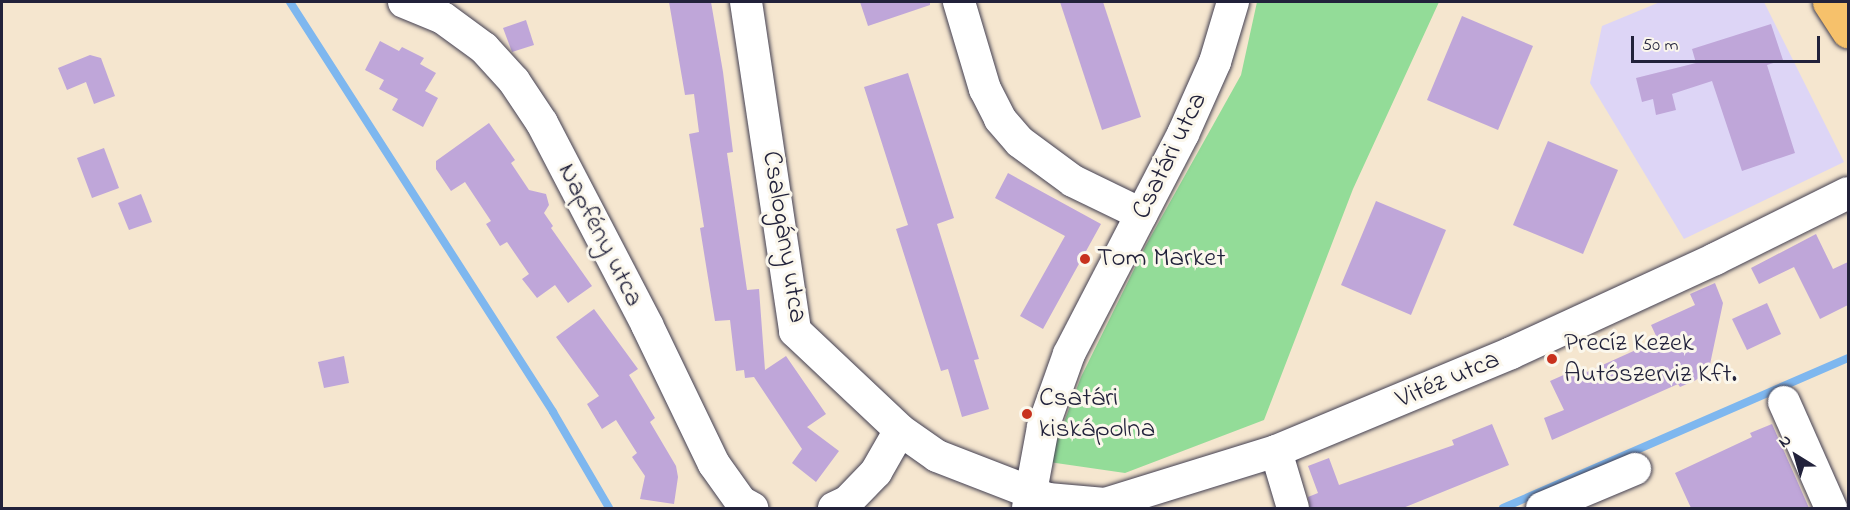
<!DOCTYPE html>
<html>
<head>
<meta charset="utf-8">
<style>
	body { margin:0 }
	#map { position:relative; width:1850px; height:510px; overflow:hidden; background:#f5e6cf; font-family:"Indie Flower",sans-serif }
	div>[style] { position:absolute }
	[style*='--x'] { left:calc(var(--x)*1px); top:calc(var(--y)*1px); width:calc(var(--w)*1px); rotate:calc(var(--a)*1deg) }
	.built>* { inset:0; background:#ddd5f6 }
	.green>* { inset:0; background:#93dc98 }
	.stream>* { height:8px; margin:-4px; padding:0 4px; transform-origin:4px; border-radius:4px; background:#7eb7ef }
	.building>* { inset:0; background:#bfa6d9 }
	.roads { filter:drop-shadow(0 0 2px #423f51) drop-shadow(0 0 2px #423f51) }
	.minor>* { height:32px; margin:-16px; padding:0 16px; transform-origin:16px; border-radius:16px; background:#fff }
	.major>* { height:33px; margin:-16.5px; padding:0 16.5px; transform-origin:16.5px; border-radius:16.5px; background:#f6c16b }
	.dots>* { width:16px; height:16px; translate:-50% -50%; box-sizing:border-box; border:3px solid #fbf7ec; border-radius:50% }
	span { translate:-50% -50%; white-space:nowrap; text-align:center; line-height:1.15; -webkit-text-stroke:6px #fbf7ec; paint-order:stroke }
	.street-label { font-size:27px; color:#22223b }
	.poi-label { font-size:27px; color:#22223b }
	.left { translate:0 -50%; text-align:left }
	.frame { position:absolute; inset:0; border:3px solid #22223b; pointer-events:none }
	.north { position:absolute; left:1766px; top:426px; width:60px; height:60px; -webkit-text-stroke:4px #fbf7ec; paint-order:stroke; rotate:323deg; font-size:16px; font-weight:700; line-height:24px; text-align:center; color:#22223b }
	.north::after { content:''; display:block; margin:auto; width:21px; height:27px; background:#22223b; clip-path:polygon(50% 0,100% 100%,50% 72%,0 100%) }
	.scale { position:absolute; left:1631px; top:36px; width:189px; height:27px; box-sizing:border-box; border:3px solid #22223b; border-top:0; padding-left:8px; font-size:18px; line-height:21px; white-space:nowrap; color:#22223b; -webkit-text-stroke:4px #fbf7ec; paint-order:stroke }
</style>
</head>
<body>
<div id="map">
	<div class="built">
		<div style="clip-path:polygon(1660px 2px,1764px 2px,1844px 162px,1684px 239px,1590px 83px,1602px 26px)"></div>
	</div>
	<div class="green">
		<div style="clip-path:polygon(1257px 2px,1439px 2px,1353px 189px,1264px 420px,1125px 473px,1049px 462px,1081px 377px,1146px 245px,1241px 75px)"></div>
	</div>
	<div class="stream">
		<div style="--x:290;--y:2;--w:487;--a:57.3"></div>
		<div style="--x:553;--y:412;--w:111;--a:59.7"></div>
		<div style="--x:1503;--y:508;--w:376;--a:-23.5"></div>
	</div>
	<div class="building">
		<div style="clip-path:polygon(669px 2px,711px 2px,723px 72px,733px 152px,727px 153px,747px 290px,759px 289px,765px 370px,786px 356px,826px 414px,807px 427px,839px 451px,816px 482px,792px 463px,802px 449px,754px 377px,745px 378px,744px 370px,736px 371px,730px 320px,715px 321px,700px 228px,704px 227px,689px 134px,699px 132px,694px 94px,685px 95px)"></div>
		<div style="clip-path:polygon(860px 2px,930px 2px,930px 5px,868px 26px)"></div>
		<div style="clip-path:polygon(1060px 2px,1103px 2px,1141px 117px,1102px 130px)"></div>
		<div style="clip-path:polygon(1462px 16px,1533px 46px,1498px 130px,1427px 100px)"></div>
		<div style="clip-path:polygon(526px 20px,534px 45px,512px 52px,503px 28px)"></div>
		<div style="clip-path:polygon(1771px 24px,1783px 60px,1767px 65px,1795px 153px,1742px 171px,1712px 81px,1672px 94px,1676px 110px,1656px 115px,1653px 99px,1642px 102px,1636px 78px,1696px 63px,1692px 49px)"></div>
		<div style="clip-path:polygon(380px 41px,399px 51px,402px 47px,424px 58px,420px 64px,436px 73px,425px 91px,438px 98px,423px 127px,392px 110px,398px 99px,379px 89px,384px 80px,365px 70px)"></div>
		<div style="clip-path:polygon(90px 55px,101px 58px,115px 96px,94px 104px,86px 82px,67px 90px,58px 68px)"></div>
		<div style="clip-path:polygon(908px 73px,954px 218px,937px 224px,979px 359px,974px 360px,989px 409px,962px 417px,948px 369px,941px 371px,896px 229px,908px 225px,864px 87px)"></div>
		<div style="clip-path:polygon(489px 123px,515px 160px,511px 163px,529px 190px,546px 194px,549px 205px,544px 213px,553px 226px,551px 228px,592px 286px,568px 303px,555px 285px,537px 298px,522px 279px,529px 274px,507px 242px,500px 246px,486px 224px,491px 221px,465px 182px,451px 191px,436px 169px,436px 161px)"></div>
		<div style="clip-path:polygon(1548px 141px,1618px 170px,1583px 254px,1513px 225px)"></div>
		<div style="clip-path:polygon(104px 148px,119px 188px,92px 198px,77px 158px)"></div>
		<div style="clip-path:polygon(1008px 173px,1101px 224px,1043px 329px,1020px 316px,1065px 236px,995px 198px)"></div>
		<div style="clip-path:polygon(141px 194px,152px 222px,129px 230px,118px 203px)"></div>
		<div style="clip-path:polygon(1376px 201px,1446px 230px,1411px 315px,1341px 285px)"></div>
		<div style="clip-path:polygon(1816px 234px,1833px 269px,1848px 262px,1848px 305px,1820px 319px,1794px 267px,1759px 284px,1751px 268px)"></div>
		<div style="clip-path:polygon(1715px 283px,1723px 303px,1709px 369px,1696px 380px,1680px 387px,1678px 384px,1552px 440px,1544px 418px,1564px 410px,1550px 381px,1584px 366px,1587px 372px,1658px 340px,1651px 325px,1695px 305px,1690px 294px)"></div>
		<div style="clip-path:polygon(1767px 303px,1781px 334px,1747px 350px,1732px 319px)"></div>
		<div style="clip-path:polygon(594px 309px,638px 369px,629px 375px,655px 418px,650px 422px,676px 466px,678px 477px,674px 504px,640px 499px,645px 476px,632px 457px,637px 453px,616px 420px,602px 429px,587px 404px,599px 396px,556px 337px)"></div>
		<div style="clip-path:polygon(344px 356px,349px 383px,324px 388px,318px 362px)"></div>
		<div style="clip-path:polygon(1492px 424px,1509px 465px,1403px 508px,1310px 508px,1308px 497px,1318px 493px,1308px 466px,1329px 458px,1339px 485px,1454px 445px,1452px 440px)"></div>
		<div style="clip-path:polygon(1772px 424px,1809px 508px,1691px 508px,1675px 473px,1752px 437px,1750px 433px)"></div>
	</div>
	<div class="roads">
		<div class="minor">
			<div style="--x:404;--y:2;--w:42;--a:22.3"></div>
			<div style="--x:443;--y:18;--w:51;--a:36.2"></div>
			<div style="--x:484;--y:48;--w:45;--a:47.7"></div>
			<div style="--x:514;--y:81;--w:50;--a:56.3"></div>
			<div style="--x:542;--y:123;--w:228;--a:62.5"></div>
			<div style="--x:647;--y:325;--w:154;--a:64.3"></div>
			<div style="--x:714;--y:464;--w:47;--a:54.6"></div>
			<div style="--x:741;--y:502;--w:13;--a:29"></div>
			<div style="--x:746;--y:2;--w:333;--a:81.5"></div>
			<div style="--x:795;--y:331;--w:144;--a:43.3"></div>
			<div style="--x:900;--y:430;--w:45;--a:35.1"></div>
			<div style="--x:937;--y:456;--w:119;--a:21.2"></div>
			<div style="--x:1048;--y:499;--w:57;--a:5"></div>
			<div style="--x:1105;--y:504;--w:179;--a:-17.2"></div>
			<div style="--x:1276;--y:451;--w:255;--a:-22.6"></div>
			<div style="--x:1511;--y:353;--w:225;--a:-24.7"></div>
			<div style="--x:1715;--y:259;--w:148;--a:-26.4"></div>
			<div style="--x:959;--y:2;--w:91;--a:73.4"></div>
			<div style="--x:985;--y:89;--w:34;--a:63"></div>
			<div style="--x:1000;--y:119;--w:30;--a:49"></div>
			<div style="--x:1020;--y:142;--w:66;--a:36.3"></div>
			<div style="--x:1073;--y:181;--w:76;--a:25.9"></div>
			<div style="--x:1784;--y:402;--w:116;--a:66.1"></div>
			<div style="--x:1276;--y:451;--w:59;--a:73.4"></div>
			<div style="--x:834;--y:508;--w:14;--a:-25"></div>
			<div style="--x:847;--y:502;--w:42;--a:-46"></div>
			<div style="--x:876;--y:472;--w:48;--a:-60.3"></div>
			<div style="--x:1028;--y:508;--w:82;--a:-79.5"></div>
			<div style="--x:1043;--y:427;--w:77;--a:-70.4"></div>
			<div style="--x:1069;--y:354;--w:248;--a:-62.6"></div>
			<div style="--x:1183;--y:134;--w:79;--a:-66"></div>
			<div style="--x:1215;--y:62;--w:63;--a:-73.3"></div>
			<div style="--x:1542;--y:508;--w:101;--a:-22.8"></div>
		</div>
		<div class="major">
			<div style="--x:1829;--y:2;--w:35;--a:57"></div>
		</div>
	</div>
	<div class="dots">
		<div style="left:1085px;top:259px;background:#c8321e"></div>
		<div style="left:1552px;top:359px;background:#c8321e"></div>
		<div style="left:1027px;top:414px;background:#c8321e"></div>
	</div>
	<div class="street-label">
		<span style="left:1170px;top:156px;rotate:-64deg">Csatári utca</span>
		<span style="left:600px;top:235px;rotate:63deg">Napfény utca</span>
		<span style="left:784px;top:237px;rotate:81deg">Csalogány utca</span>
		<span style="left:1448px;top:380px;rotate:-23deg">Vitéz utca</span>
	</div>
	<div class="poi-label">
		<span class="left" style="left:1097px;top:259px">Tom Market</span>
		<span class="left" style="left:1564px;top:359px">Precíz Kezek<br>Autószerviz Kft.</span>
		<span class="left" style="left:1039px;top:414px">Csatári<br>kiskápolna</span>
	</div>
	<div class="frame"></div>
	<div class="north">N</div>
	<div class="scale">50 m</div>
</div>
</body>
</html>
